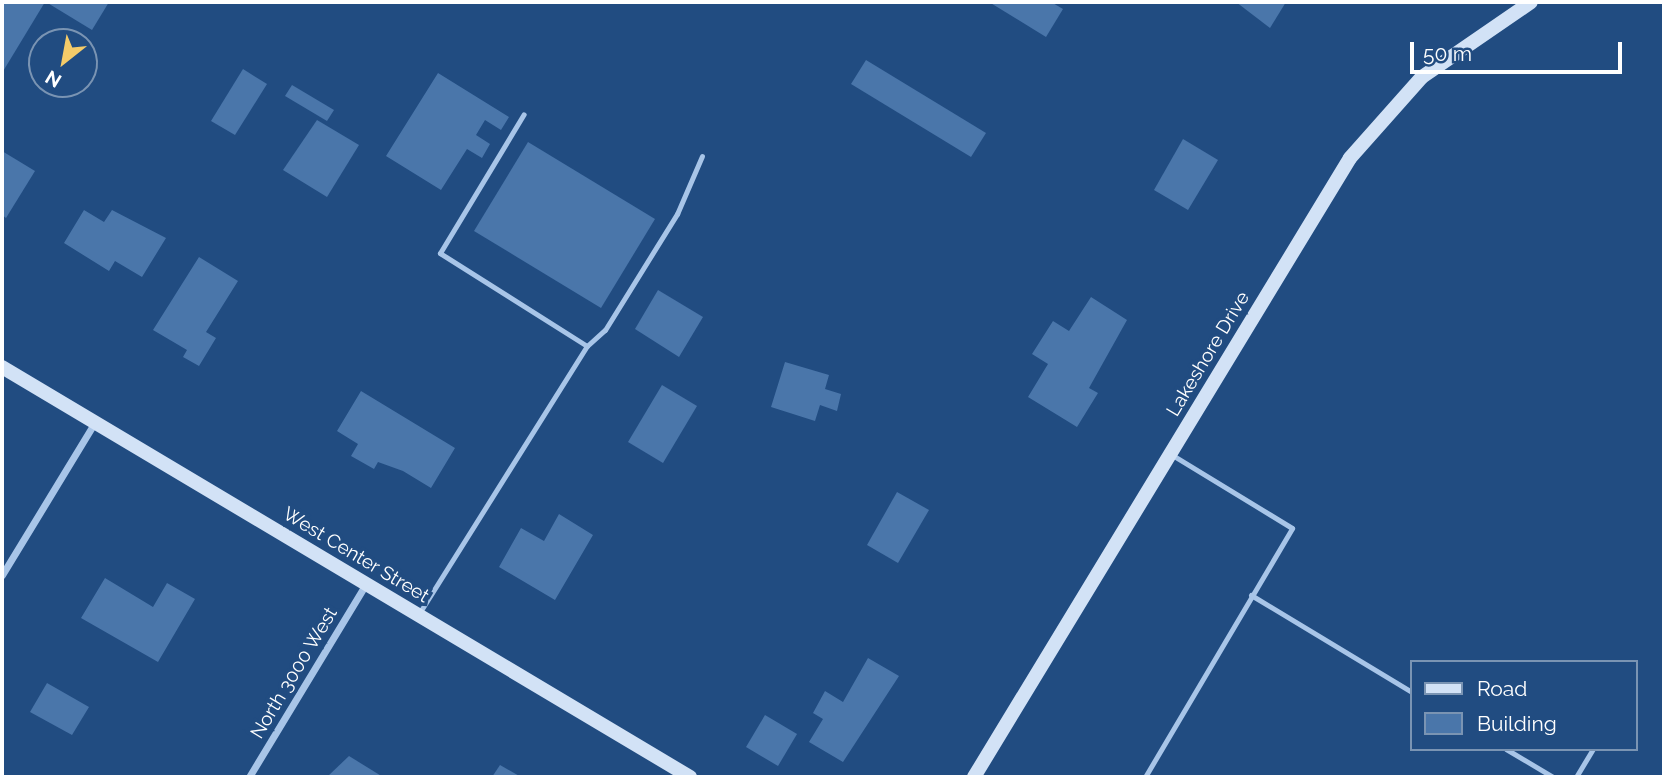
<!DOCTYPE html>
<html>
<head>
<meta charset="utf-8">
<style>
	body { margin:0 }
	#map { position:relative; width:1666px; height:779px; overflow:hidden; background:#214c81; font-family:Raleway,sans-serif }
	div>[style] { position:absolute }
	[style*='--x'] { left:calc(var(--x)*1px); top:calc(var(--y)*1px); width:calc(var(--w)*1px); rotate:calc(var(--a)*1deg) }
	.building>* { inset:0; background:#4a76aa }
	.lane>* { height:5px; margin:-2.5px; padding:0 2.5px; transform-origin:2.5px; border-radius:2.5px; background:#a8c5e8 }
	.street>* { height:7px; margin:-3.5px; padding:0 3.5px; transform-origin:3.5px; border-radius:3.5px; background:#a8c5e8 }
	.secondary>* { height:14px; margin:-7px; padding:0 7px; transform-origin:7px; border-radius:7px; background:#d2e2f6 }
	span { translate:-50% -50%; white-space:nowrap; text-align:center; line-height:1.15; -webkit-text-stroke:7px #214c81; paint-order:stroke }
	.street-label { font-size:19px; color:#fff }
	.frame { position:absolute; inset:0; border:4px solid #fff; pointer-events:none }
	.legend { position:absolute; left:1410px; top:660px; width:228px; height:91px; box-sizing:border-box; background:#214c81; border:2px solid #7a94b3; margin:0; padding:9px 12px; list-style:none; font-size:21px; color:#fff }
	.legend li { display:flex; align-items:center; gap:14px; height:35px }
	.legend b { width:35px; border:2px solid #7a94b3 }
	.north { position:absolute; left:28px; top:28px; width:70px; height:70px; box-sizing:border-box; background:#214c81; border:2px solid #7a94b3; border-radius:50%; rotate:211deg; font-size:19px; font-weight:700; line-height:28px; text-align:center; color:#fff }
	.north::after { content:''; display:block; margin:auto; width:24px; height:32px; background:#f4cb69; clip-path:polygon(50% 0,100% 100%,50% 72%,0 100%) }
	.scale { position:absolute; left:1410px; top:42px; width:212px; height:32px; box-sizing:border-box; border:4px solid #fff; border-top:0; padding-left:9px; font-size:21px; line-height:24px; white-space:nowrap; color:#fff; -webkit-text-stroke:5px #214c81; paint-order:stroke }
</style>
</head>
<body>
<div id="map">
	<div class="building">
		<div style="clip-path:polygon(2px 2px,45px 2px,2px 73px)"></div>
		<div style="clip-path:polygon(46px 2px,109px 2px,92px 30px)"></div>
		<div style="clip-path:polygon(989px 2px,1051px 2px,1063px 9px,1046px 37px)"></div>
		<div style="clip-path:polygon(1236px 2px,1286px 2px,1270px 28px)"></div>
		<div style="clip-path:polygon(866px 60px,986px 133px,971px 157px,851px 84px)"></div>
		<div style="clip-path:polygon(243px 69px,267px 84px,235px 135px,211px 121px)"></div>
		<div style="clip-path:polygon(438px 73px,509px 117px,501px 130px,485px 120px,476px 135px,490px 144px,482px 158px,467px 149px,441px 190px,386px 156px)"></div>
		<div style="clip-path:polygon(292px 85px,334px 110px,327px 121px,285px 96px)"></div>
		<div style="clip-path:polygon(317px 120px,359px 145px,327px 197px,283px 170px)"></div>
		<div style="clip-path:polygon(1183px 139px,1218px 160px,1188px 210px,1154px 190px)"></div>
		<div style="clip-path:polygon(528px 142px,655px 219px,601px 308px,474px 231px)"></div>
		<div style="clip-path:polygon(2px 151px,35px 171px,6px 218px,2px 215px)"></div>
		<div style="clip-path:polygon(84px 210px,104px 222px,112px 210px,166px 238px,142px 277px,115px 261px,109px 271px,64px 243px)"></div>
		<div style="clip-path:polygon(199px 257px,238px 281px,206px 332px,216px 338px,199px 366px,183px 357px,187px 350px,153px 330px)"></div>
		<div style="clip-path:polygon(658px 290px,703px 317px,679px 357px,635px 329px)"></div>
		<div style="clip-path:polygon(1091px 297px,1127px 320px,1089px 388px,1098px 393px,1077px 427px,1028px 397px,1048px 364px,1032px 354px,1053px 321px,1069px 331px)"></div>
		<div style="clip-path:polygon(785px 362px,829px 375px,825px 389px,841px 394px,837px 411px,820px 405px,815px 421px,771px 407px)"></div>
		<div style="clip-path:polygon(662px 385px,697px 406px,663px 463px,628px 442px)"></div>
		<div style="clip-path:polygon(361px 391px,455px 448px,431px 488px,403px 471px,378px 462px,374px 469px,351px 456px,358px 444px,337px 431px)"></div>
		<div style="clip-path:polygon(897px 492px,929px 510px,898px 563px,867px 545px)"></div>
		<div style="clip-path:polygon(559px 514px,593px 535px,555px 600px,499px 567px,521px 528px,544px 541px)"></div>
		<div style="clip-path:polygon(105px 578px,153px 607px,167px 583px,195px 599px,158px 662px,81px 618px)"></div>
		<div style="clip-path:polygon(868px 658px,899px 676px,843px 762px,809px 742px,823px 719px,813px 713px,825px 691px,843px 702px)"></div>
		<div style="clip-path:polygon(47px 683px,89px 707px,72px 735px,30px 712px)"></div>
		<div style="clip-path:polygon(765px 715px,797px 734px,778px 766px,746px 747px)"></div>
		<div style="clip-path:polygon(349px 756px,383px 777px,327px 777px)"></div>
		<div style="clip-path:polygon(500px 765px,521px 777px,492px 777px)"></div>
	</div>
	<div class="lane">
		<div style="--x:587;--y:346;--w:24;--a:-42"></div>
		<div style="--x:605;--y:330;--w:137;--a:-58.2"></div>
		<div style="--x:677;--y:214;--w:63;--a:-66.7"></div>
		<div style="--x:1251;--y:595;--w:188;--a:31.1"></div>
		<div style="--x:420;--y:612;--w:314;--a:-57.9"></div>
		<div style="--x:587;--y:346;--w:174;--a:-147.7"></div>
		<div style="--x:440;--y:253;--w:162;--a:-58.9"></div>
		<div style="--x:1506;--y:749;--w:55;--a:30.8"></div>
		<div style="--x:1145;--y:777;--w:289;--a:-59.4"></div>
		<div style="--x:1292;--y:528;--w:142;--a:-148.6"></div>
		<div style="--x:1576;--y:777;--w:33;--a:-59"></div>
	</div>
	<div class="street">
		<div style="--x:2;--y:575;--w:179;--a:-58.7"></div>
		<div style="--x:249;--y:777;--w:226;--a:-58.8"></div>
	</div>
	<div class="secondary">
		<div style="--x:2;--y:367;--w:801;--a:30.79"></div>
		<div style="--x:974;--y:777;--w:724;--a:-58.72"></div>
		<div style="--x:1350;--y:158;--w:108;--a:-48.4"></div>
		<div style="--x:1422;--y:77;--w:132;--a:-34.5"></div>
	</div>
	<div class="street-label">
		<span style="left:1208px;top:354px;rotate:-59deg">Lakeshore Drive</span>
		<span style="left:356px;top:555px;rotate:31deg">West Center Street</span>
		<span style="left:294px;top:673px;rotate:-59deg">North 3000 West</span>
	</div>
	<div class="frame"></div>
	<ul class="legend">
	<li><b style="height:9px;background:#d2e2f6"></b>Road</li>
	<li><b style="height:19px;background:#4a76aa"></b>Building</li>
	</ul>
	<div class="north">N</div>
	<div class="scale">50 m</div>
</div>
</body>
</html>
